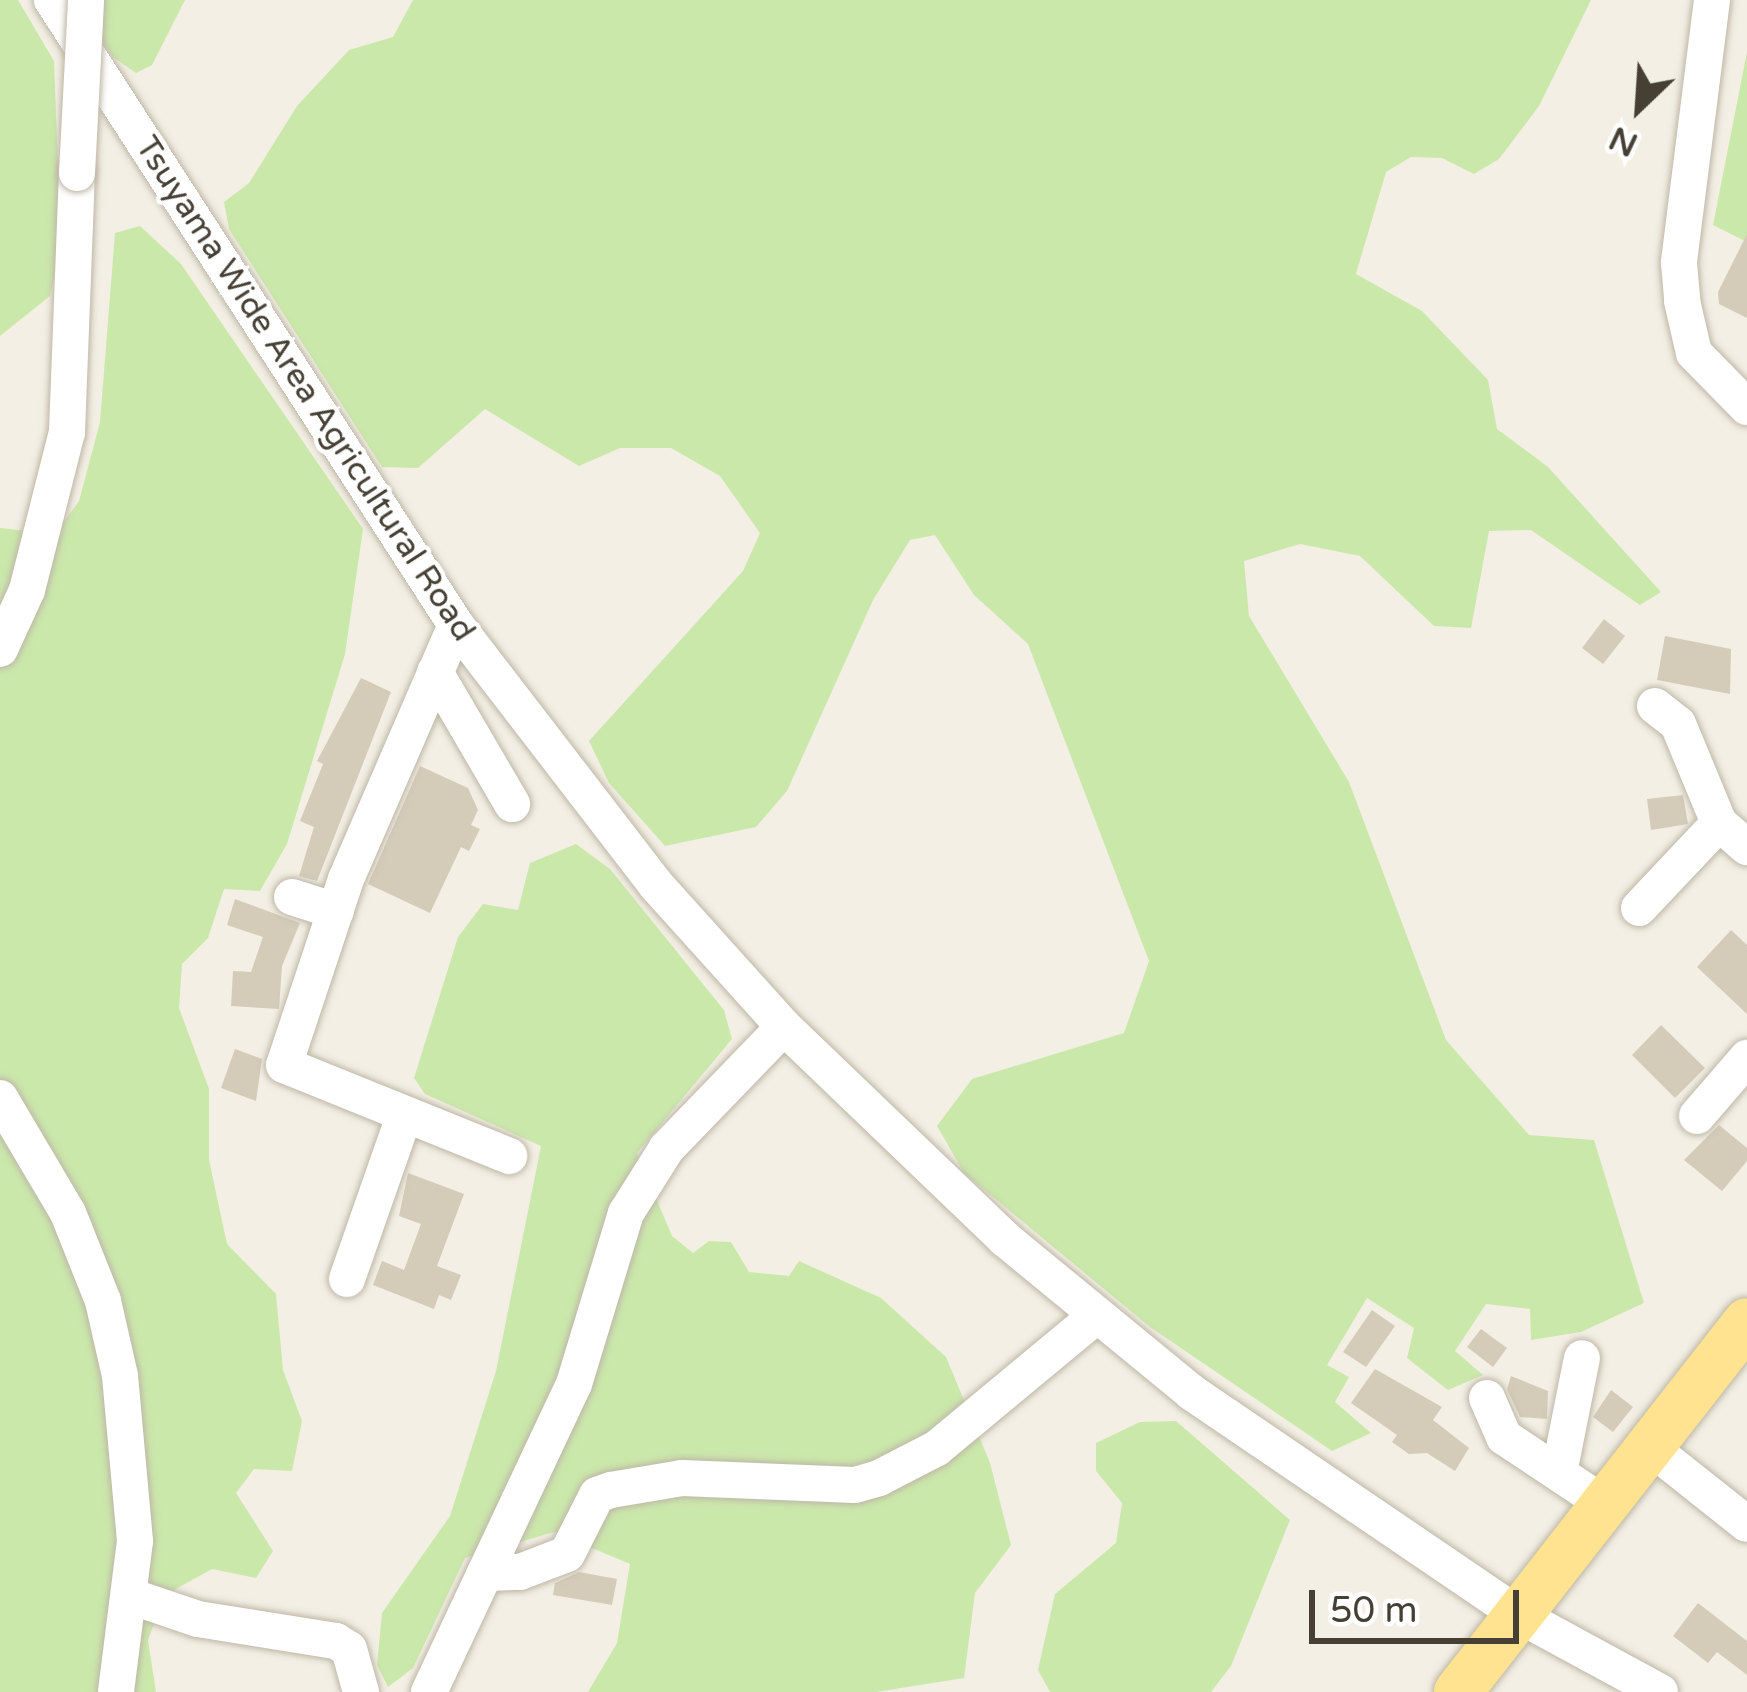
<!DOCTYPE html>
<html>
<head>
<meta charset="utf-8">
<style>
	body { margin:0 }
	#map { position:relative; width:1747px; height:1692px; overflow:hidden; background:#f3efe4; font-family:"Varela Round",sans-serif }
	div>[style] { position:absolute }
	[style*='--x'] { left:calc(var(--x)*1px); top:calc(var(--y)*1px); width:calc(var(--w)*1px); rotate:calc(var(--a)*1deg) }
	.green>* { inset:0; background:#cbe8ab }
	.building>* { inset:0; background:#d4cbb9 }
	.roads { filter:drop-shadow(0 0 3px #beb7a7) drop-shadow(0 0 3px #beb7a7) }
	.minor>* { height:36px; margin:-18px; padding:0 18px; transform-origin:18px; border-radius:18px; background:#fff }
	.major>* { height:48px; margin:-24px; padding:0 24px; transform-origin:24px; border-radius:24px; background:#ffe391 }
	.bridges { filter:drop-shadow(0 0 3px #beb7a7) drop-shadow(0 0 3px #beb7a7) }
	.minor-bridge>* { height:36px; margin:-18px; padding:0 18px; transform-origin:18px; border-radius:18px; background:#fff }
	span { translate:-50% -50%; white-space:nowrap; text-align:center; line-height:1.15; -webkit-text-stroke:9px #fff; paint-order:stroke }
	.street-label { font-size:33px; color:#453f34 }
	.north { position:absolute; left:1579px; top:48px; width:120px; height:120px; -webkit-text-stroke:9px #fff; paint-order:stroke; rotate:205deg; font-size:33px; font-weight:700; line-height:48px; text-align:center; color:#453f34 }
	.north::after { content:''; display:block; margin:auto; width:42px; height:54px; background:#453f34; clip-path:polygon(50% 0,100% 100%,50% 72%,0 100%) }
	.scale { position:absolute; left:1309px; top:1590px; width:210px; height:54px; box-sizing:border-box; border:6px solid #453f34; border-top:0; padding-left:15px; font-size:36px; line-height:42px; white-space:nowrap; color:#453f34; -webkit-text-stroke:9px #fff; paint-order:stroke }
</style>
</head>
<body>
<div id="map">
	<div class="green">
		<div style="clip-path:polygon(0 0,18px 0,54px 61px,61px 247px,50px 296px,0 336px)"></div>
		<div style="clip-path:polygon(76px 0,185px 0,152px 65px,136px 73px,113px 57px)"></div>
		<div style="clip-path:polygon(413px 0,1591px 0,1539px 106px,1499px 159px,1474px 174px,1442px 158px,1411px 157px,1386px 172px,1356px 274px,1422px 311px,1488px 380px,1497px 429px,1548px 467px,1661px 592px,1640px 605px,1531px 530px,1489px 531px,1471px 628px,1434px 626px,1360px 556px,1300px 544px,1244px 561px,1249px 616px,1349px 782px,1446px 1040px,1529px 1135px,1594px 1140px,1644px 1303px,1581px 1332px,1531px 1340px,1530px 1309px,1486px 1304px,1455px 1351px,1483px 1375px,1448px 1390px,1407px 1358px,1414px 1328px,1367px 1298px,1327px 1365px,1349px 1377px,1335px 1402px,1371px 1433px,1332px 1451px,1150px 1327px,964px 1173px,937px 1126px,972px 1079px,1124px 1033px,1149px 961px,1028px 644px,974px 595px,935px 535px,910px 540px,873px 600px,787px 791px,756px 827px,665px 846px,609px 783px,589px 741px,743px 571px,760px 533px,720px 476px,671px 448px,620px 448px,579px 466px,485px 409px,418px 468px,382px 467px,229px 229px,224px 202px,249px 183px,297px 106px,349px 50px,393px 37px)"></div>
		<div style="clip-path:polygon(1747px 52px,1747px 242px,1713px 225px)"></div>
		<div style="clip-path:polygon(140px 226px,181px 264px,363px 529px,345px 654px,287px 844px,260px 891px,224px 889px,208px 938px,182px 964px,179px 1008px,209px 1089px,209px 1160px,227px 1244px,276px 1294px,283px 1370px,302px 1421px,292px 1471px,254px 1469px,236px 1493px,273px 1551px,256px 1578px,212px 1569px,165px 1595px,148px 1640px,156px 1692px,0 1692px,0 528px,55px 534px,79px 501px,100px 422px,115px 233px)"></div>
		<div style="clip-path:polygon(576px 844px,610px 869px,724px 1010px,732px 1039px,637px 1153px,672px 1236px,693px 1253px,709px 1241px,731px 1242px,749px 1272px,789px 1276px,799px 1261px,881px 1298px,946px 1357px,990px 1463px,1011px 1545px,975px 1593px,964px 1678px,876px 1692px,588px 1692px,617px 1643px,630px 1564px,554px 1532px,465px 1558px,413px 1668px,388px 1687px,377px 1665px,382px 1613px,450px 1516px,496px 1371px,541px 1146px,425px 1094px,414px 1078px,458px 937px,483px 904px,518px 910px,530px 863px)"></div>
		<div style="clip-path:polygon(1176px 1421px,1290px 1520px,1231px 1666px,1211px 1692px,1050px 1692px,1038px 1670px,1055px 1594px,1116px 1543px,1122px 1503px,1096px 1471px,1096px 1443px,1140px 1422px)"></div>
	</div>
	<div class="building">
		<div style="clip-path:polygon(1747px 234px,1747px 318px,1719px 304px,1718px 292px)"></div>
		<div style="clip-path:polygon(1604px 619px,1625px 636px,1603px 664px,1582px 648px)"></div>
		<div style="clip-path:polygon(1665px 636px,1731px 649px,1730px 694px,1657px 680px)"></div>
		<div style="clip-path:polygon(361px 678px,391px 692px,317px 881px,299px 876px,314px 827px,300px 821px,323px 764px,317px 761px)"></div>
		<div style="clip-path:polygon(420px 766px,468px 788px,478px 810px,471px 825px,480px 829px,469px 851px,461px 847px,430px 913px,368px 884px)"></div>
		<div style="clip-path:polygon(1683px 795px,1688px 824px,1651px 830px,1647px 799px)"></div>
		<div style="clip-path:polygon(235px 899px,300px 923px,282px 966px,279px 1009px,231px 1006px,233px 971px,251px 972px,263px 937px,227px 925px)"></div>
		<div style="clip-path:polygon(1731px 930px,1747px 945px,1747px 1014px,1697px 967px)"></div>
		<div style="clip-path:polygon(1661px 1025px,1705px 1068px,1675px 1098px,1632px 1055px)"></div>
		<div style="clip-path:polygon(235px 1049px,262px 1059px,256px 1101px,221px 1088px)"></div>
		<div style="clip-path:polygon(1719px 1125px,1747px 1148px,1747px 1161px,1722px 1191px,1684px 1160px)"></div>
		<div style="clip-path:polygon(408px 1173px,464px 1194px,437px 1266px,461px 1275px,451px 1300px,439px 1295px,434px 1309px,373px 1285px,382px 1261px,404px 1270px,421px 1224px,399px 1216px)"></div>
		<div style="clip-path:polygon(1372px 1310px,1395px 1326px,1366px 1367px,1343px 1352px)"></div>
		<div style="clip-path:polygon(1481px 1329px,1507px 1348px,1493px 1367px,1467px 1347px)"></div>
		<div style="clip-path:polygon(1375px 1369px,1442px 1407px,1433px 1420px,1469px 1448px,1455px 1471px,1427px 1453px,1409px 1454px,1392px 1442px,1397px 1435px,1351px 1403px)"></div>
		<div style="clip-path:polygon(1511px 1376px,1548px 1391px,1547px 1419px,1520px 1417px,1507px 1389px)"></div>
		<div style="clip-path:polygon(1611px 1390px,1633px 1407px,1613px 1432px,1593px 1417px)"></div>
		<div style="clip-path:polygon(579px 1572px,617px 1579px,612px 1605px,553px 1595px,555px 1583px)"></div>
		<div style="clip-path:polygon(1698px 1603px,1747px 1641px,1747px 1675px,1717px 1652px,1708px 1663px,1673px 1636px)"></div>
	</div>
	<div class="roads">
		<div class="minor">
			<div style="--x:52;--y:0;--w:744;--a:57.12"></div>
			<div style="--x:456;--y:625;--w:329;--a:52.4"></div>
			<div style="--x:657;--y:886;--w:190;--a:48"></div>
			<div style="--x:784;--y:1027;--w:306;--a:43.8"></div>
			<div style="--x:1005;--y:1239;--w:241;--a:39.4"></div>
			<div style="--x:1191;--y:1392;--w:400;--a:34.2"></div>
			<div style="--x:1522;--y:1617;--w:157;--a:28.5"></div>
			<div style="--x:1712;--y:0;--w:265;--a:97.2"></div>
			<div style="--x:1679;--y:263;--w:38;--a:85"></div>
			<div style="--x:1682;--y:301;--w:53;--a:77"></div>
			<div style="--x:1694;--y:353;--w:76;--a:45.5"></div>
			<div style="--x:456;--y:625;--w:277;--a:113.4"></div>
			<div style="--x:346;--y:879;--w:196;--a:108.4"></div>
			<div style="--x:284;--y:1065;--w:243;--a:22"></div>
			<div style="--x:0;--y:649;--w:65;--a:-65.4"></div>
			<div style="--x:27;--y:590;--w:163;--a:-75.8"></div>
			<div style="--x:67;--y:432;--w:259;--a:-87.8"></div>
			<div style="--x:435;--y:672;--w:153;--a:59.7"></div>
			<div style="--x:1655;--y:706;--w:29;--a:38"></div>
			<div style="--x:1678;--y:724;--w:107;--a:67.5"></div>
			<div style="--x:1719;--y:823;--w:37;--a:41"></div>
			<div style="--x:292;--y:897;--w:46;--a:17.7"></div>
			<div style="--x:1639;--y:908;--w:117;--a:-46.7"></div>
			<div style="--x:0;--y:1098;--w:134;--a:59.4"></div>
			<div style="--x:68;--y:1213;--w:95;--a:68.3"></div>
			<div style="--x:103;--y:1301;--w:77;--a:77.2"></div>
			<div style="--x:120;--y:1376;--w:166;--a:84.8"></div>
			<div style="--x:135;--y:1541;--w:152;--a:97.2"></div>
			<div style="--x:1697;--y:1116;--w:77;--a:-49.2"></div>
			<div style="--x:347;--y:1279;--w:173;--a:-70.7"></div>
			<div style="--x:1487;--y:1398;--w:43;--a:66.4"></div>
			<div style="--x:1504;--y:1437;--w:125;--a:33.6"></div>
			<div style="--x:1651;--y:1448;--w:122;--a:38.4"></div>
			<div style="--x:1559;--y:1473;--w:117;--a:-78.7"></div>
			<div style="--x:485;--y:1573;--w:35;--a:-2"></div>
			<div style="--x:520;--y:1572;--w:50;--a:-21"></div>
			<div style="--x:567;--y:1554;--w:66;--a:-63"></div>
			<div style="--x:597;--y:1495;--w:15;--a:-20"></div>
			<div style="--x:611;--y:1490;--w:72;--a:-9.6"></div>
			<div style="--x:682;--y:1478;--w:173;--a:2.3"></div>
			<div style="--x:855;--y:1485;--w:25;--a:-16"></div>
			<div style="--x:879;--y:1478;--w:65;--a:-27.3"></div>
			<div style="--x:937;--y:1448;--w:205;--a:-39.7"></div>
			<div style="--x:130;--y:1596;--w:72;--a:18.7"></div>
			<div style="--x:198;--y:1619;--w:140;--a:9.1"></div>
			<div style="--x:336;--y:1641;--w:15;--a:32"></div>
			<div style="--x:349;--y:1649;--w:45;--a:74.4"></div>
			<div style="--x:429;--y:1692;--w:340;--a:-64.8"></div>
			<div style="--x:574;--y:1384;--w:179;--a:-73.1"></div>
			<div style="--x:626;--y:1213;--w:77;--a:-57.8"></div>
			<div style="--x:667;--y:1148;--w:168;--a:-46"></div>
		</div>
		<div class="major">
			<div style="--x:1458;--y:1692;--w:469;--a:-52"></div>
		</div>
	</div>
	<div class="bridges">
		<div class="minor-bridge">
			<div style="--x:77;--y:173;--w:173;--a:-87"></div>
		</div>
	</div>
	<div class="street-label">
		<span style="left:305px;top:389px;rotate:57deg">Tsuyama Wide Area Agricultural Road</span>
	</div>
	<div class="north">N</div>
	<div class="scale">50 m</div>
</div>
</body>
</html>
